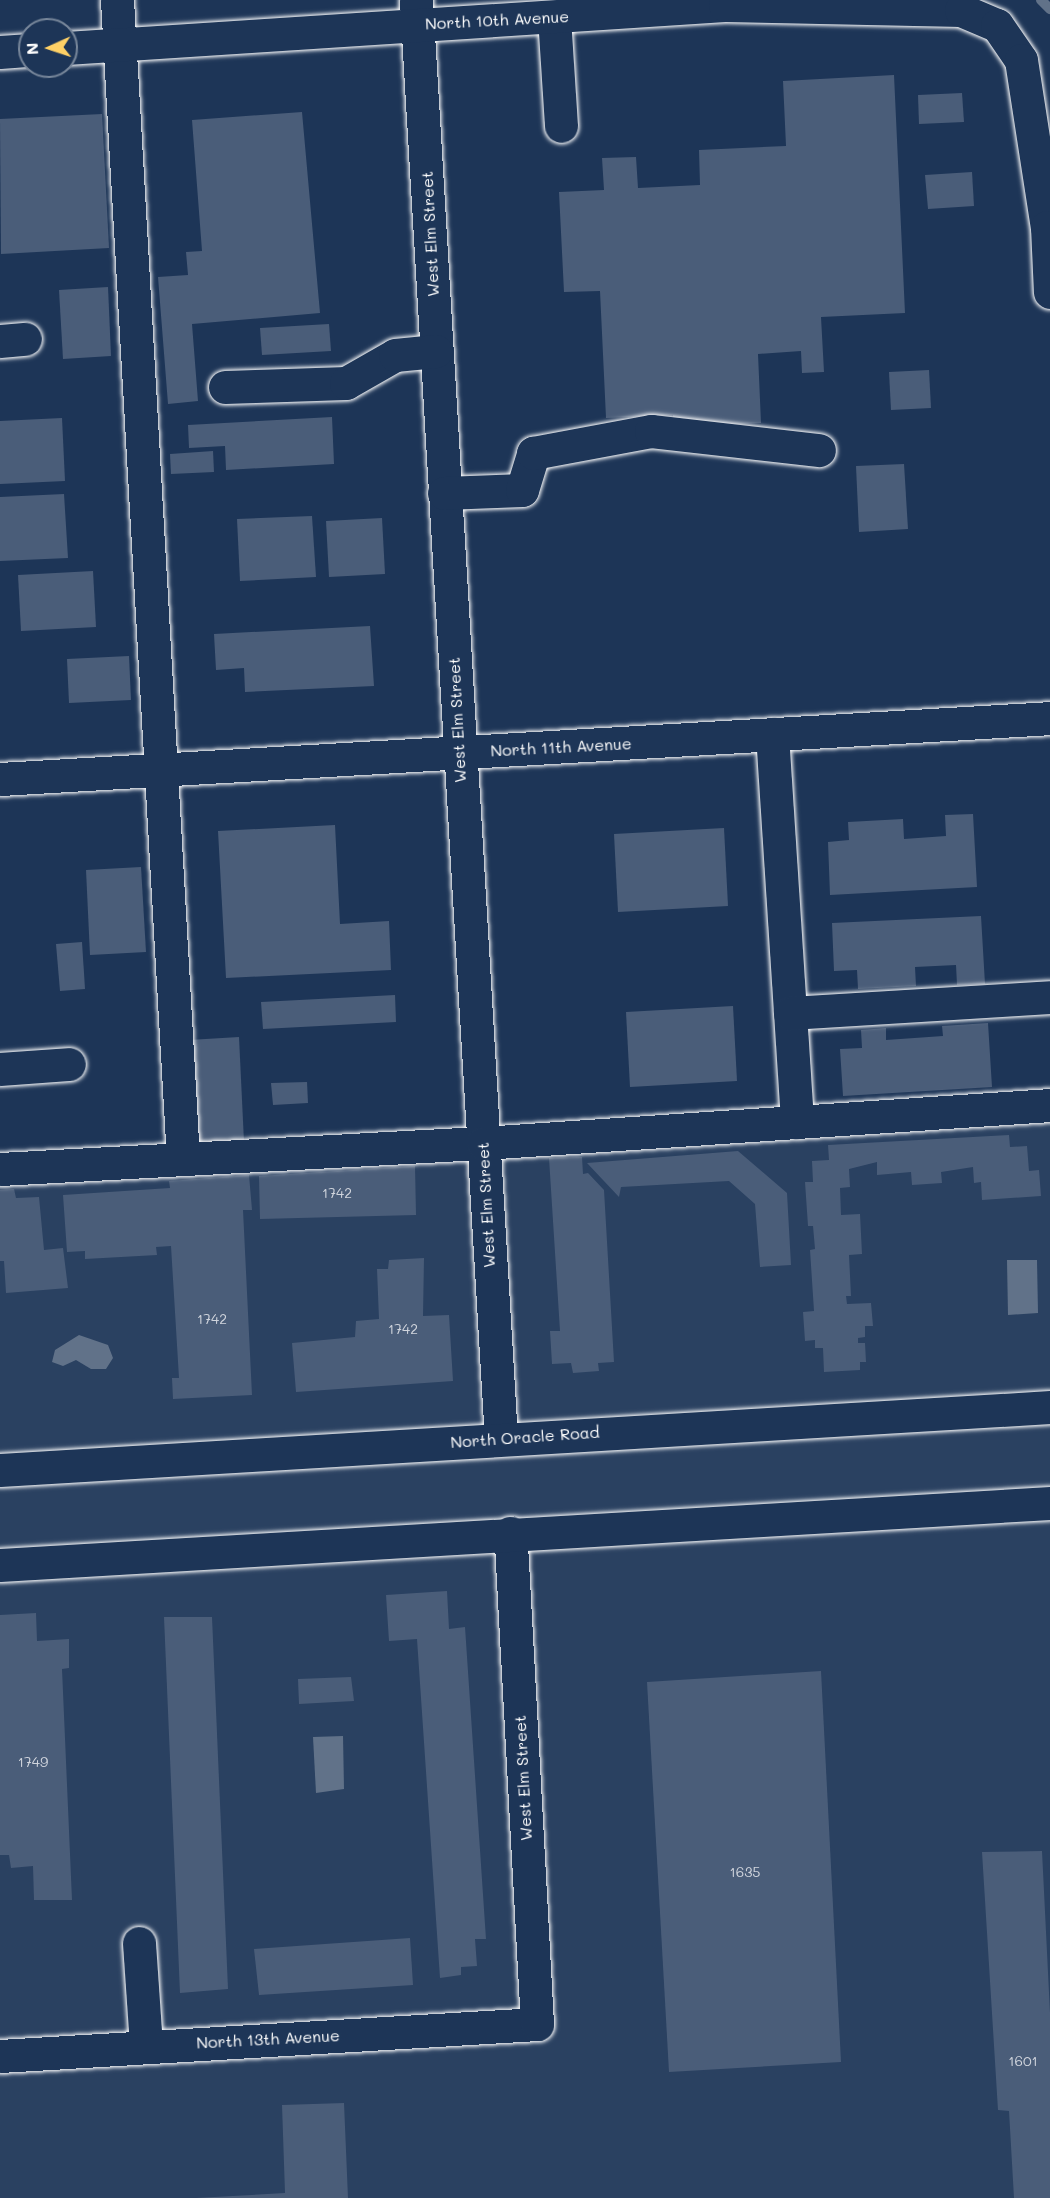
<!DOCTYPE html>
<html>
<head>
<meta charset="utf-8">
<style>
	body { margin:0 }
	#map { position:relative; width:1050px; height:2198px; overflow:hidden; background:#1d3557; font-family:Mali,sans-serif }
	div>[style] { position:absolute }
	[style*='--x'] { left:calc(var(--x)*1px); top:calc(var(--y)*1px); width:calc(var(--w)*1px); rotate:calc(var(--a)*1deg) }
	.built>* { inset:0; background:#2a4161 }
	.water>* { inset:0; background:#617289 }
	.stream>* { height:10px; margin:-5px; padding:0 5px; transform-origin:5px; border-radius:5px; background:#617289 }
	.building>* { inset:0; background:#4a5d79 }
	.roads { filter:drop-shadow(0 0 2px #fff) drop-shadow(0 0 2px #fff) }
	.minor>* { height:33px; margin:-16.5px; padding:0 16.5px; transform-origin:16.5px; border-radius:16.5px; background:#1d3557 }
	.major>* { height:33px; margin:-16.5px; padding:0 16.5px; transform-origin:16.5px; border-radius:16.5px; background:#1d3557 }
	span { translate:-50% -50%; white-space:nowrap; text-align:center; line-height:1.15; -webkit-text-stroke:4.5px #1d3557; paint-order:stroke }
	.number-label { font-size:14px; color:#d2d6de }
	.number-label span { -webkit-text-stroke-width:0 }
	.street-label { font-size:16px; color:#fff }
	.north { position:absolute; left:18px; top:18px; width:60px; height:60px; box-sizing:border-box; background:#1d3557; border:2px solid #77869a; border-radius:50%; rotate:267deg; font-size:16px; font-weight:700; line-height:24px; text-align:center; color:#fff }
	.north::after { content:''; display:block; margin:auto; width:21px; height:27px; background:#ffd166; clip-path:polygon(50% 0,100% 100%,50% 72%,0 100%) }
</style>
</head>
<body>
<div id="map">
	<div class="built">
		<div style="clip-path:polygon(1050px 1119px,1050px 2198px,0 2198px,0 1169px)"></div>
	</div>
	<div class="water">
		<div style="clip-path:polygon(1007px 1260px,1037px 1260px,1038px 1313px,1008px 1315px)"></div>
		<div style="clip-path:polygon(79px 1335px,108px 1345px,113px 1358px,106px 1369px,91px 1369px,76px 1360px,63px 1366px,52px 1362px,55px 1350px)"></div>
		<div style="clip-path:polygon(343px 1736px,344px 1789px,316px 1793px,313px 1737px)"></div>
	</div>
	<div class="stream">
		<div style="--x:1041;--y:0;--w:13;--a:45"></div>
	</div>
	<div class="building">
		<div style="clip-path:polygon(894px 75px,905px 313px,821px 317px,824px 372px,802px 373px,801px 351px,758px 354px,761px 423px,673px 427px,673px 415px,606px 418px,600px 291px,564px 292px,559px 192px,604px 190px,602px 158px,636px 157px,638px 188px,700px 185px,699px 150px,786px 146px,783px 81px)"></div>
		<div style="clip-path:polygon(962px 93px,964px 122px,919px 124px,918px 95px)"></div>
		<div style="clip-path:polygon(302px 112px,320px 313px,192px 324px,198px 401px,168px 404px,158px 277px,188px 275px,186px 252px,202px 251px,192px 120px)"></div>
		<div style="clip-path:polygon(102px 114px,109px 248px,1px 254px,0 119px)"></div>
		<div style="clip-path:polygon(972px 172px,974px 206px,928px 209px,925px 175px)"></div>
		<div style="clip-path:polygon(108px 287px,111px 356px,63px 359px,59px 290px)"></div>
		<div style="clip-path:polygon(329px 324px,331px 351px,262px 355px,260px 328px)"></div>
		<div style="clip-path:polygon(929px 370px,931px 408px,891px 410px,889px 372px)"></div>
		<div style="clip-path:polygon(332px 417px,334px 464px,226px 470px,225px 446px,189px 448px,188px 425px)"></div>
		<div style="clip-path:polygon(62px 418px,65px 481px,0 484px,0 421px)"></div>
		<div style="clip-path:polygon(213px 451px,214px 472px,171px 474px,170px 454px)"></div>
		<div style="clip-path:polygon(904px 464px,908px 529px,859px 532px,856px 466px)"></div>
		<div style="clip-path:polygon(64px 494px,68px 558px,0 561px,0 497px)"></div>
		<div style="clip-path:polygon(312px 516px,316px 577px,240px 581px,237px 519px)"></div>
		<div style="clip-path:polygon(382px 518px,385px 574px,329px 577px,326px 521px)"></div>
		<div style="clip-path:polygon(93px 571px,96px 627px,21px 631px,18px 575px)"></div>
		<div style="clip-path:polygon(370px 626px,374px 686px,245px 692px,244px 668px,216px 670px,214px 634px)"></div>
		<div style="clip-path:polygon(129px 656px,131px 700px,69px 703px,67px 659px)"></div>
		<div style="clip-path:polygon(973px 814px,977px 887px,830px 895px,828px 842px,849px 840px,848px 822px,903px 819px,904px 839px,946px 836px,945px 815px)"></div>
		<div style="clip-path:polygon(335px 825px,340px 924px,389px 921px,391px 970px,226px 978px,218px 831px)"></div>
		<div style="clip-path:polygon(724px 828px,728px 906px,618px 912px,614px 834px)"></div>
		<div style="clip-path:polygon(141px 867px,146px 952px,90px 955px,86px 870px)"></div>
		<div style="clip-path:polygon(981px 916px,985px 984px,957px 985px,956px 965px,915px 967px,916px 986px,858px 989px,857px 970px,834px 971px,832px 923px)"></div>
		<div style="clip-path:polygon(82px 942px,85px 989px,60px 991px,56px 944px)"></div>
		<div style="clip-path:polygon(395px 995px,396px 1022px,263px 1029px,261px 1002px)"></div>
		<div style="clip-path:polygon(733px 1006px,737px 1081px,630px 1087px,626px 1012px)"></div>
		<div style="clip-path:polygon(988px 1023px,992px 1087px,843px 1096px,840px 1049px,862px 1048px,861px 1030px,886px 1028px,886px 1040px,943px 1036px,942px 1026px)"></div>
		<div style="clip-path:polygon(239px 1037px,244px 1142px,194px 1145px,189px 1040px)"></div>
		<div style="clip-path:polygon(307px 1082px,308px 1103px,273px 1105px,271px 1083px)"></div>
		<div style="clip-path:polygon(1009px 1135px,1010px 1147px,1027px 1146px,1029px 1171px,1039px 1170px,1041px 1196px,982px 1200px,981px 1182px,974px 1183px,973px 1167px,941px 1172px,942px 1183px,912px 1185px,911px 1172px,877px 1175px,877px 1162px,849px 1169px,850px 1187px,840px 1188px,841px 1215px,860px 1214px,862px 1254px,849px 1255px,851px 1296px,846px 1296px,847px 1304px,871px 1303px,873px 1326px,865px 1326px,865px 1337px,858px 1338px,858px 1343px,865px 1343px,866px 1362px,860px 1362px,860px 1370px,824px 1372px,823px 1348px,815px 1348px,815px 1340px,805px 1341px,803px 1312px,814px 1311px,810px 1250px,815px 1249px,813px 1226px,808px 1226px,805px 1182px,813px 1182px,812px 1161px,829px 1160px,828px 1145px)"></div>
		<div style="clip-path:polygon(738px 1151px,787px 1193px,791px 1265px,760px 1267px,755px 1204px,729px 1181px,621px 1187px,619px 1197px,587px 1163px)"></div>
		<div style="clip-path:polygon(582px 1157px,583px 1174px,588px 1173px,604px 1190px,614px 1362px,598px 1363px,599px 1371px,573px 1373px,571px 1363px,552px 1364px,550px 1331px,560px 1331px,549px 1158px)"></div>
		<div style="clip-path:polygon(415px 1166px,416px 1215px,260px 1219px,259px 1176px)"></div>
		<div style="clip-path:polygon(249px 1175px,252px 1210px,243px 1210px,252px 1395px,173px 1399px,172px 1378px,179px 1378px,171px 1246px,156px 1247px,157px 1255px,85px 1259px,85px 1251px,67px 1252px,63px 1195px,170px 1188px,169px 1181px)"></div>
		<div style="clip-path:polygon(14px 1189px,16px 1198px,39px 1197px,44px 1250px,63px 1248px,68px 1288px,6px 1293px,4px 1261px,0 1261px,0 1190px)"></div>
		<div style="clip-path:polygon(424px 1258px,423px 1316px,449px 1315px,453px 1381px,296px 1392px,292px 1343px,355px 1337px,356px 1321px,379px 1319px,377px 1269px,388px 1269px,389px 1260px)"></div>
		<div style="clip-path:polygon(447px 1591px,449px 1629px,465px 1627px,486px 1939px,475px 1939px,477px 1966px,461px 1967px,461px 1975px,440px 1978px,417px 1639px,389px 1641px,386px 1595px)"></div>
		<div style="clip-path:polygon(36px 1613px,37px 1641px,69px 1639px,69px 1668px,62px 1669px,72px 1900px,34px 1900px,33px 1866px,11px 1868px,9px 1855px,0 1855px,0 1615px)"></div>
		<div style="clip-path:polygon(164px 1617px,212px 1617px,228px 1989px,180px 1993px)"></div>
		<div style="clip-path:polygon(821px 1671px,841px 2062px,669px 2072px,647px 1682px)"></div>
		<div style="clip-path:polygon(351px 1677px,354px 1701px,299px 1704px,298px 1679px)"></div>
		<div style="clip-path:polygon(1042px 1851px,1050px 2013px,1050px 2198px,1014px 2198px,1009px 2111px,998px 2110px,982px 1852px)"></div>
		<div style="clip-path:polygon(410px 1938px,413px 1985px,259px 1995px,254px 1949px)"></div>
		<div style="clip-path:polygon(344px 2103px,348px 2198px,196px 2198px,285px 2193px,282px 2105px)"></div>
	</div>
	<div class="roads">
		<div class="minor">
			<div style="--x:117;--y:0;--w:1160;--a:86.74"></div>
			<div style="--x:416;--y:0;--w:1442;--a:86.62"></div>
			<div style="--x:554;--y:17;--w:109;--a:86.3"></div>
			<div style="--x:66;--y:48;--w:660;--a:-3.73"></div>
			<div style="--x:725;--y:5;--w:236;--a:1.2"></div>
			<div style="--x:961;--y:10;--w:39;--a:23"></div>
			<div style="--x:997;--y:25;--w:42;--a:55.6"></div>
			<div style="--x:1021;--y:60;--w:169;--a:81.2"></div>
			<div style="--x:1047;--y:227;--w:65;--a:87.4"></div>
			<div style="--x:0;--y:52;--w:30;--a:-4"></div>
			<div style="--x:0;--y:341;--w:25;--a:-5"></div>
			<div style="--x:225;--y:387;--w:121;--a:-1.9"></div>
			<div style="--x:346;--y:383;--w:56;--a:-29.7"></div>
			<div style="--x:395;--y:355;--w:41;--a:-5.6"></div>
			<div style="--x:444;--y:493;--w:78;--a:-2.2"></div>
			<div style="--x:522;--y:490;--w:39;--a:-73"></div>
			<div style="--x:533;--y:453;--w:120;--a:-10.6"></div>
			<div style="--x:651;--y:431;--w:169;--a:6.5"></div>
			<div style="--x:772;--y:734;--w:389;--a:86.3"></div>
			<div style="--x:0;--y:779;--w:1052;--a:-3.32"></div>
			<div style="--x:790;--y:1013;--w:260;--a:-3.5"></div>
			<div style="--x:0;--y:1069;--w:69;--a:-4.1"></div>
			<div style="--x:0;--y:1169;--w:484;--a:-3.1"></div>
			<div style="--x:483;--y:1143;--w:568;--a:-3.83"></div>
			<div style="--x:139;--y:1943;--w:103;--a:86.1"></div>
			<div style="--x:0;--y:2056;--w:538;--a:-3.41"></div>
			<div style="--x:537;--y:2024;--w:492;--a:-93.1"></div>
		</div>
		<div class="major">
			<div style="--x:0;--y:1470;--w:1052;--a:-3.43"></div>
			<div style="--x:0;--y:1565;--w:1052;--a:-3.38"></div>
		</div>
	</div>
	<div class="number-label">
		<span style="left:337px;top:1193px">1742</span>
		<span style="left:212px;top:1319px">1742</span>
		<span style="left:403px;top:1329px">1742</span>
		<span style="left:33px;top:1762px">1749</span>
		<span style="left:745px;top:1872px">1635</span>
		<span style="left:1023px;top:2061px">1601</span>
	</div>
	<div class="street-label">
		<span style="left:497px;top:20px;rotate:-3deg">North 10th Avenue</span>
		<span style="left:430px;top:234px;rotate:-93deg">West Elm Street</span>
		<span style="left:457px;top:720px;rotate:-93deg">West Elm Street</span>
		<span style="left:561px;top:747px;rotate:-3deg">North 11th Avenue</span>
		<span style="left:486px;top:1205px;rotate:-93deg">West Elm Street</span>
		<span style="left:525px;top:1437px;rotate:-4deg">North Oracle Road</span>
		<span style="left:523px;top:1778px;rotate:-93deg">West Elm Street</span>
		<span style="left:268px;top:2039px;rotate:-3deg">North 13th Avenue</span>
	</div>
	<div class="north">N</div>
</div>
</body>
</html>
